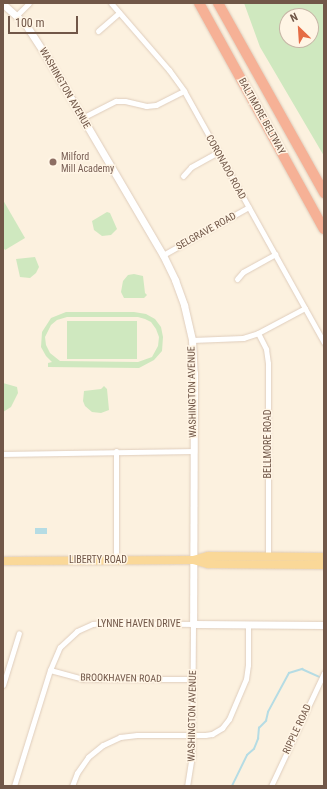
<!DOCTYPE html>
<html>
<head>
<meta charset="utf-8">
<style>
	body { margin:0 }
	#map { position:relative; width:327px; height:789px; overflow:hidden; background:#fcf1df; font-family:"Roboto Condensed",sans-serif }
	div>[style] { position:absolute }
	[style*='--x'] { left:calc(var(--x)*1px); top:calc(var(--y)*1px); width:calc(var(--w)*1px); rotate:calc(var(--a)*1deg) }
	.green>* { inset:0; background:#cfe8bf }
	.water>* { inset:0; background:#b5dce4 }
	.stream>* { height:1.5px; margin:-0.75px; padding:0 0.75px; transform-origin:0.75px; border-radius:0.75px; background:#b5dce4 }
	.roads { filter:drop-shadow(0 0 1px #dfcdbc) drop-shadow(0 0 1px #dfcdbc) }
	.minor>* { height:5px; margin:-2.5px; padding:0 2.5px; transform-origin:2.5px; border-radius:2.5px; background:#fff }
	.secondary>* { height:7px; margin:-3.5px; padding:0 3.5px; transform-origin:3.5px; border-radius:3.5px; background:#fff }
	.primary>* { height:8px; margin:-4px; padding:0 4px; transform-origin:4px; border-radius:4px; background:#fad898 }
	.motorway>* { height:10px; margin:-5px; padding:0 5px; transform-origin:5px; border-radius:5px; background:#f6b196 }
	.dots>* { width:11px; height:11px; translate:-50% -50%; box-sizing:border-box; border:2px solid #fff5e5; border-radius:50% }
	span { translate:-50% -50%; white-space:nowrap; text-align:center; line-height:1.15; -webkit-text-stroke:3px #fff5e5; paint-order:stroke }
	.street-label { font-size:10px; color:#715748 }
	.education-label { font-size:10px; color:#785e54 }
	.left { translate:0 -50%; text-align:left }
	.frame { position:absolute; inset:0; border:4px solid #715748; pointer-events:none }
	.north { position:absolute; left:279px; top:8px; width:40px; height:40px; box-sizing:border-box; background:#fff5e5; border:1px solid #c6b6a6; border-radius:50%; rotate:335deg; font-size:11px; font-weight:700; line-height:16px; text-align:center; color:#715748 }
	.north::after { content:''; display:block; margin:auto; width:14px; height:18px; background:#e56c45; clip-path:polygon(50% 0,100% 100%,50% 72%,0 100%) }
	.scale { position:absolute; left:8px; top:16px; width:70px; height:18px; box-sizing:border-box; border:2px solid #715748; border-top:0; padding-left:5px; font-size:12px; line-height:14px; white-space:nowrap; color:#715748; -webkit-text-stroke:3px #fff5e5; paint-order:stroke }
</style>
</head>
<body>
<div id="map">
	<div class="green">
		<div style="clip-path:polygon(evenodd,244px 3px,324px 3px,324px 156px,260px 47px,244px 3px,287px 16px,311px 16px,311px 40px,287px 40px,287px 16px)"></div>
		<div style="clip-path:polygon(3px 200px,25px 238px,5px 250px,3px 247px)"></div>
		<div style="clip-path:polygon(107px 212px,110px 213px,117px 229px,111px 235px,102px 236px,94px 230px,92px 221px)"></div>
		<div style="clip-path:polygon(35px 257px,39px 267px,36px 273px,30px 278px,20px 277px,16px 259px)"></div>
		<div style="clip-path:polygon(134px 274px,143px 276px,145px 293px,147px 295px,144px 298px,124px 298px,121px 292px,123px 281px,128px 275px)"></div>
		<div style="clip-path:polygon(evenodd,66px 312px,134px 312px,146px 314px,155px 319px,161px 327px,163px 337px,162px 351px,154px 360px,139px 368px,48px 367px,48px 363px,52px 362px,46px 356px,41px 347px,42px 332px,51px 318px,66px 312px,67px 317px,138px 317px,145px 319px,151px 322px,156px 329px,159px 337px,158px 346px,152px 357px,138px 362px,60px 361px,50px 353px,46px 345px,45px 337px,51px 325px,57px 320px,67px 317px)"></div>
		<div style="clip-path:polygon(67px 321px,137px 321px,137px 359px,67px 359px)"></div>
		<div style="clip-path:polygon(3px 383px,17px 387px,18px 393px,11px 407px,3px 412px)"></div>
		<div style="clip-path:polygon(104px 386px,107px 389px,109px 410px,101px 413px,92px 412px,85px 406px,83px 401px,84px 391px,101px 389px)"></div>
	</div>
	<div class="water">
		<div style="clip-path:polygon(35px 528px,47px 528px,47px 534px,35px 534px)"></div>
	</div>
	<div class="stream">
		<div style="--x:232;--y:786;--w:34;--a:-64"></div>
		<div style="--x:247;--y:755;--w:9;--a:-41"></div>
		<div style="--x:254;--y:749;--w:11;--a:-68"></div>
		<div style="--x:258;--y:739;--w:11;--a:-85"></div>
		<div style="--x:259;--y:728;--w:10;--a:-45"></div>
		<div style="--x:266;--y:721;--w:9;--a:-77"></div>
		<div style="--x:268;--y:712;--w:44;--a:-61.7"></div>
		<div style="--x:289;--y:673;--w:14;--a:-17"></div>
		<div style="--x:302;--y:669;--w:20;--a:24"></div>
	</div>
	<div class="roads">
		<div class="minor">
			<div style="--x:111;--y:3;--w:89;--a:49.1"></div>
			<div style="--x:169;--y:70;--w:26;--a:54"></div>
			<div style="--x:184;--y:91;--w:288;--a:60.9"></div>
			<div style="--x:17;--y:15;--w:17;--a:-45"></div>
			<div style="--x:98;--y:31;--w:28;--a:-41"></div>
			<div style="--x:82;--y:118;--w:38;--a:-27"></div>
			<div style="--x:116;--y:101;--w:9;--a:0"></div>
			<div style="--x:125;--y:101;--w:22;--a:13"></div>
			<div style="--x:146;--y:106;--w:10;--a:-6"></div>
			<div style="--x:156;--y:105;--w:31;--a:-27"></div>
			<div style="--x:183;--y:176;--w:12;--a:-48"></div>
			<div style="--x:191;--y:167;--w:31;--a:-29"></div>
			<div style="--x:163;--y:255;--w:98;--a:-29.2"></div>
			<div style="--x:237;--y:279;--w:9;--a:-49"></div>
			<div style="--x:243;--y:272;--w:37;--a:-29"></div>
			<div style="--x:258;--y:333;--w:18;--a:63"></div>
			<div style="--x:266;--y:349;--w:14;--a:82"></div>
			<div style="--x:268;--y:363;--w:193;--a:90"></div>
			<div style="--x:192;--y:340;--w:51;--a:-2.2"></div>
			<div style="--x:243;--y:338;--w:16;--a:-18"></div>
			<div style="--x:258;--y:333;--w:53;--a:-28"></div>
			<div style="--x:3;--y:454;--w:190;--a:-0.9"></div>
			<div style="--x:116;--y:560;--w:109;--a:-90"></div>
			<div style="--x:50;--y:670;--w:34;--a:15"></div>
			<div style="--x:83;--y:679;--w:109;--a:0"></div>
			<div style="--x:3;--y:685;--w:54;--a:-72.9"></div>
			<div style="--x:14;--y:786;--w:121;--a:-72.8"></div>
			<div style="--x:50;--y:670;--w:25;--a:-67"></div>
			<div style="--x:60;--y:647;--w:23;--a:-43"></div>
			<div style="--x:77;--y:631;--w:17;--a:-24"></div>
			<div style="--x:93;--y:624;--w:10;--a:-6"></div>
			<div style="--x:103;--y:623;--w:90;--a:0.6"></div>
			<div style="--x:193;--y:624;--w:131;--a:90.4"></div>
			<div style="--x:192;--y:755;--w:31;--a:99"></div>
			<div style="--x:72;--y:786;--w:14;--a:-69"></div>
			<div style="--x:77;--y:773;--w:19;--a:-55"></div>
			<div style="--x:88;--y:757;--w:19;--a:-39"></div>
			<div style="--x:103;--y:745;--w:19;--a:-25"></div>
			<div style="--x:120;--y:737;--w:17;--a:-7"></div>
			<div style="--x:137;--y:735;--w:68;--a:0"></div>
			<div style="--x:205;--y:735;--w:7;--a:-8"></div>
			<div style="--x:212;--y:734;--w:12;--a:-31"></div>
			<div style="--x:222;--y:728;--w:11;--a:-52"></div>
			<div style="--x:229;--y:719;--w:43;--a:-67"></div>
			<div style="--x:246;--y:679;--w:14;--a:-82"></div>
			<div style="--x:248;--y:665;--w:41;--a:-90"></div>
			<div style="--x:271;--y:786;--w:125;--a:-64.9"></div>
		</div>
		<div class="secondary">
			<div style="--x:3;--y:4;--w:31;--a:42"></div>
			<div style="--x:26;--y:25;--w:35;--a:57"></div>
			<div style="--x:45;--y:54;--w:233;--a:59.6"></div>
			<div style="--x:163;--y:255;--w:28;--a:64"></div>
			<div style="--x:175;--y:280;--w:27;--a:70"></div>
			<div style="--x:184;--y:305;--w:36;--a:77"></div>
			<div style="--x:192;--y:340;--w:33;--a:87"></div>
			<div style="--x:194;--y:373;--w:251;--a:90.2"></div>
			<div style="--x:193;--y:624;--w:131;--a:0.4"></div>
		</div>
		<div class="primary">
			<div style="--x:193;--y:560;--w:16;--a:-15"></div>
			<div style="--x:208;--y:556;--w:116;--a:0.5"></div>
			<div style="--x:3;--y:561;--w:190;--a:-0.3"></div>
			<div style="--x:193;--y:560;--w:16;--a:15"></div>
			<div style="--x:208;--y:564;--w:116;--a:0.5"></div>
		</div>
		<div class="motorway">
			<div style="--x:199;--y:3;--w:258;--a:61.1"></div>
			<div style="--x:218;--y:3;--w:218;--a:60.8"></div>
		</div>
	</div>
	<div class="dots">
		<div style="left:53px;top:162px;background:#8d6e63"></div>
	</div>
	<div class="street-label">
		<span style="left:65px;top:88px;rotate:60deg">WASHINGTON AVENUE</span>
		<span style="left:262px;top:116px;rotate:61deg">BALTIMORE BELTWAY</span>
		<span style="left:226px;top:167px;rotate:61deg">CORONADO ROAD</span>
		<span style="left:206px;top:231px;rotate:-29deg">SELGRAVE ROAD</span>
		<span style="left:192px;top:392px;rotate:-91deg">WASHINGTON AVENUE</span>
		<span style="left:268px;top:444px;rotate:-90deg">BELLMORE ROAD</span>
		<span style="left:98px;top:560px">LIBERTY ROAD</span>
		<span style="left:139px;top:624px">LYNNE HAVEN DRIVE</span>
		<span style="left:121px;top:678px;rotate:1deg">BROOKHAVEN ROAD</span>
		<span style="left:192px;top:716px;rotate:-89deg">WASHINGTON AVENUE</span>
		<span style="left:297px;top:729px;rotate:-65deg">RIPPLE ROAD</span>
	</div>
	<div class="education-label">
		<span class="left" style="left:61px;top:162px">Milford<br>Mill Academy</span>
	</div>
	<div class="frame"></div>
	<div class="north">N</div>
	<div class="scale">100 m</div>
</div>
</body>
</html>
